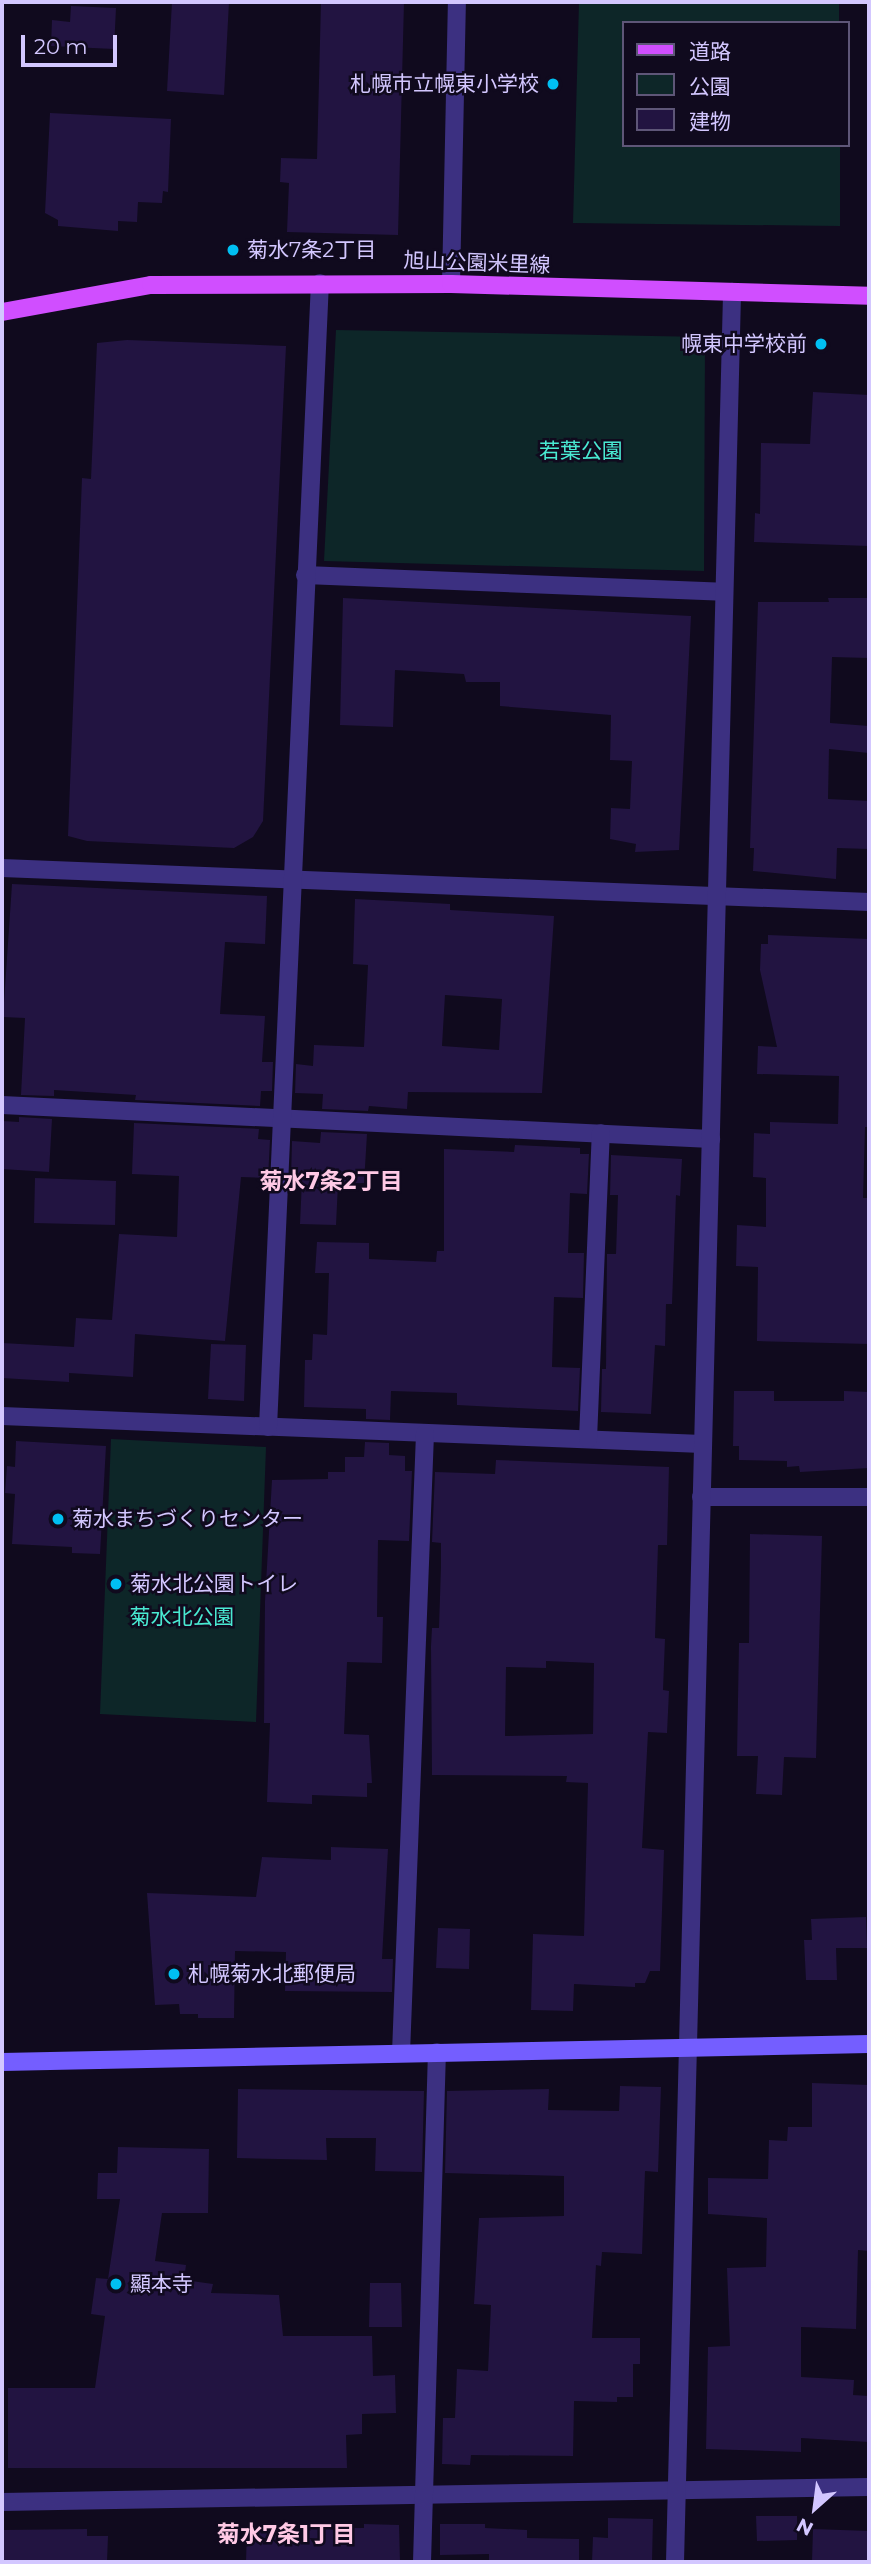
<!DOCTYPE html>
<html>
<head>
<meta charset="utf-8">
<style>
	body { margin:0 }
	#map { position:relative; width:871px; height:2564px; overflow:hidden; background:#100a1e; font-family:Montserrat,"Noto Sans JP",sans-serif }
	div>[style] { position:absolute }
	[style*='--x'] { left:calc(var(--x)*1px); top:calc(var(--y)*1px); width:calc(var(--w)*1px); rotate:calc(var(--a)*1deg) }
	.green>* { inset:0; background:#0d2628 }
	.building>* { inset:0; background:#221441 }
	.street>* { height:18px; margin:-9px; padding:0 9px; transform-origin:9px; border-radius:9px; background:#3c3081 }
	.secondary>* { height:18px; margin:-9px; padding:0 9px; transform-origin:9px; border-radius:9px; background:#745eff }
	.primary>* { height:18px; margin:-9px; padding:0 9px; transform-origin:9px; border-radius:9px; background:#d04eff }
	.dots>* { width:19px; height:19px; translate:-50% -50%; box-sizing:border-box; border:4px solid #100a1e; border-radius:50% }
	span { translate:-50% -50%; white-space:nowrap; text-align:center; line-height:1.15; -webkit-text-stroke:5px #100a1e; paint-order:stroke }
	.poi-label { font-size:21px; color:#d3c7ff }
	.right { translate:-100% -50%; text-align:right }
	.left { translate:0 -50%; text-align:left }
	.street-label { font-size:21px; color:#d3c7ff }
	.park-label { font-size:21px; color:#49e9d2 }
	.neighbourhood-label { font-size:23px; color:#ffc9e5; font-weight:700 }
	.frame { position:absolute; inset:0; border:4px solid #d3c7ff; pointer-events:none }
	.legend { position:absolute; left:622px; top:21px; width:228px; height:126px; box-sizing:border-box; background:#100a1e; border:2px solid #5e5678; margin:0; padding:9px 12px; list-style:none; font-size:21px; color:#d3c7ff }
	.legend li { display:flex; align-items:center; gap:14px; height:35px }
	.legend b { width:35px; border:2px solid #5e5678 }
	.north { position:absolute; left:780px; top:2473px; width:70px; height:70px; -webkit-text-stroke:5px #100a1e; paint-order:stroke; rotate:208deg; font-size:19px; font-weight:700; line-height:28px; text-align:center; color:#d3c7ff }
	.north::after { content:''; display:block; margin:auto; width:24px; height:32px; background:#d3c7ff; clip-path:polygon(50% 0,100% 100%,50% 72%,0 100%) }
	.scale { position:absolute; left:21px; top:35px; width:96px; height:32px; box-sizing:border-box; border:4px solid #d3c7ff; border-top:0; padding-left:9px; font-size:21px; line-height:24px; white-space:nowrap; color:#d3c7ff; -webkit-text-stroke:5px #100a1e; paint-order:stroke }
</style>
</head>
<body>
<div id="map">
	<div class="green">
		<div style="clip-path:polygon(579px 2px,839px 2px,839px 23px,624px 23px,624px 145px,840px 145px,840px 226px,573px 223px)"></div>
		<div style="clip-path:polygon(336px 330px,705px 337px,704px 571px,324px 561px)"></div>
		<div style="clip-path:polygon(111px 1439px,266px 1447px,256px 1722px,100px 1714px)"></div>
	</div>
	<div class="building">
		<div style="clip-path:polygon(172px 2px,229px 2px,224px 95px,167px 91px)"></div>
		<div style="clip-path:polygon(321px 2px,404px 2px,398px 235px,287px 232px,289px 183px,280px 182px,281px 158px,317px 159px)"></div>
		<div style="clip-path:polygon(71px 6px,116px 8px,114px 49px,51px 46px,52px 20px,70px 22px)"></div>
		<div style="clip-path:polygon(50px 113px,171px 119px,168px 192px,163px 191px,162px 203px,138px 202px,137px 222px,118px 221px,118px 231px,58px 226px,58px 220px,45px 213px)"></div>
		<div style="clip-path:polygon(127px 340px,286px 346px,263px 821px,253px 837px,234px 848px,87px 841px,68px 836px,82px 478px,91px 479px,97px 343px)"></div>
		<div style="clip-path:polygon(813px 392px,869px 395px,869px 546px,754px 542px,755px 513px,760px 514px,761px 443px,810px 444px)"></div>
		<div style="clip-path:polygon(343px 598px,691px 616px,679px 850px,635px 852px,636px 844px,610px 839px,611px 808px,630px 809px,632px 761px,610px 760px,611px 715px,500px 706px,500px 682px,466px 682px,464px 674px,395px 670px,393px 727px,340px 725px)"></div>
		<div style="clip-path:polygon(828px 598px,869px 598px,869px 658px,832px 657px,830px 723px,869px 726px,869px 753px,829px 749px,828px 799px,869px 801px,869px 849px,837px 848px,836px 879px,753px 871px,754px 848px,750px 848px,758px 602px,829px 602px)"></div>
		<div style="clip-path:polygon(12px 884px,267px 896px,265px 944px,225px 942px,220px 1014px,265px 1016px,262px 1062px,273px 1062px,272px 1091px,261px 1091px,260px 1106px,135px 1100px,136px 1095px,54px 1090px,54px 1096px,21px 1095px,25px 1018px,3px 1017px)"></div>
		<div style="clip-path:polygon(evenodd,355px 899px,450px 904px,450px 910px,554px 916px,542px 1093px,408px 1092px,407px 1109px,369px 1106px,368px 1111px,322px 1109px,323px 1094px,295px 1093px,296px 1064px,313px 1066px,314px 1045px,364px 1047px,368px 965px,353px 964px,355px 899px,445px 995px,502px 999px,499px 1050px,442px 1046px,445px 995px)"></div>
		<div style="clip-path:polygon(768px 935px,869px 939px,869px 1127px,865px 1127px,863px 1198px,869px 1198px,869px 1344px,757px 1341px,758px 1267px,736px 1266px,737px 1225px,766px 1227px,766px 1178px,753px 1177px,754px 1133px,770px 1134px,770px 1122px,838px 1124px,839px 1076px,757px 1074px,758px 1046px,777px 1047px,760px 970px,761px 944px,768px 944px)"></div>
		<div style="clip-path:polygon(19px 1117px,52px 1119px,49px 1172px,2px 1169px,2px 1121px,19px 1122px)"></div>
		<div style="clip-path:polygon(134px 1123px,259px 1129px,258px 1139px,270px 1140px,268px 1178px,241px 1177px,225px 1341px,135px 1334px,133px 1377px,69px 1373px,69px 1382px,2px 1378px,2px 1343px,74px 1347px,76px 1318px,112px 1320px,119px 1234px,177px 1237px,179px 1176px,132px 1174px)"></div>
		<div style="clip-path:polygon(321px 1132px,367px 1134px,364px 1183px,338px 1184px,336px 1225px,300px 1224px,302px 1180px,291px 1179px,292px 1141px,320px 1143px)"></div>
		<div style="clip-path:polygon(515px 1145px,580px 1148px,580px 1154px,589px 1154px,587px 1194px,570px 1193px,568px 1253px,584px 1253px,583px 1298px,554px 1297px,552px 1367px,580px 1368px,578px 1411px,457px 1405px,457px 1393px,391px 1391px,390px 1420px,366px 1419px,366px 1409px,304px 1407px,305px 1360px,312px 1360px,313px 1334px,327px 1335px,329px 1273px,315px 1273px,317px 1242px,369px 1243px,369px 1259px,436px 1262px,437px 1251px,444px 1251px,444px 1149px,514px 1152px)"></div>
		<div style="clip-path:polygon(611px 1155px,682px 1159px,680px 1196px,676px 1195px,672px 1304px,666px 1304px,665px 1346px,655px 1345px,651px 1414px,601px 1412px,602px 1369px,606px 1369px,607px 1254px,616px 1254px,618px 1195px,610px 1195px)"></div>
		<div style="clip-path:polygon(35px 1178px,116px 1181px,115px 1225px,34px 1223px)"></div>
		<div style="clip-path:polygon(211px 1344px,246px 1345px,244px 1401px,208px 1399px)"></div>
		<div style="clip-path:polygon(734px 1391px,774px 1391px,774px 1401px,844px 1401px,844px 1391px,869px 1392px,869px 1468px,800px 1472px,799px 1466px,787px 1467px,787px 1461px,739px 1460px,739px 1446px,733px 1446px)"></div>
		<div style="clip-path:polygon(16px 1441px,106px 1446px,100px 1554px,72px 1553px,72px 1547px,12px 1544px,15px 1494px,5px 1493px,7px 1466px,15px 1467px)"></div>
		<div style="clip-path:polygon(365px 1442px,389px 1443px,389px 1455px,405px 1456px,405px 1471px,412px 1471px,409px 1541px,378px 1540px,377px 1617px,383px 1617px,382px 1663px,347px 1662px,344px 1734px,369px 1735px,372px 1783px,367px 1783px,367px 1797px,312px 1795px,312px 1804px,267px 1802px,270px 1723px,264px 1723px,265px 1601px,272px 1480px,328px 1479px,328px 1472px,345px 1472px,345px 1457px,364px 1457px)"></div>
		<div style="clip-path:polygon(evenodd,496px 1460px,669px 1467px,667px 1545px,658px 1545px,655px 1638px,665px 1639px,663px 1690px,669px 1691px,667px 1733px,648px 1732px,642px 1848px,664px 1850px,660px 1971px,650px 1971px,645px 1983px,635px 1983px,635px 1987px,574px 1984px,573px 2011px,531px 2010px,533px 1934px,584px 1936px,588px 1783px,566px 1782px,567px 1776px,432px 1775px,431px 1646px,432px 1628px,439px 1628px,441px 1566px,441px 1543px,432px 1542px,435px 1472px,495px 1474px,496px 1460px,546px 1661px,594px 1663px,593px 1734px,505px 1736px,506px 1667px,546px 1668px,546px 1661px)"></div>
		<div style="clip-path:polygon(750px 1534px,822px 1536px,816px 1758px,784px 1757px,782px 1795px,756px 1794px,758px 1756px,737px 1756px,739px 1643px,749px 1643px)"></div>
		<div style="clip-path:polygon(331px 1847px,388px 1849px,382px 1959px,393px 1959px,392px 1992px,285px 1991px,286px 1952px,235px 1951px,234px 2018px,198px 2018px,198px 2014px,180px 2014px,179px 2004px,155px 2005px,147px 1893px,256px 1897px,262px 1857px,331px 1860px)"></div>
		<div style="clip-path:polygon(866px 1917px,867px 1948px,836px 1948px,837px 1980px,806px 1980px,804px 1940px,812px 1940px,811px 1919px)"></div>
		<div style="clip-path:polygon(438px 1928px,470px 1929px,469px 1969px,436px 1968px)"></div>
		<div style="clip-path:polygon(812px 2083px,869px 2085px,869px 2251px,858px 2250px,856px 2329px,801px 2327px,801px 2377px,854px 2380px,853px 2395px,869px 2396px,869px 2442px,801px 2438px,801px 2452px,706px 2449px,708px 2347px,730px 2346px,727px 2268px,766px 2267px,767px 2218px,708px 2214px,708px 2178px,768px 2179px,769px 2140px,787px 2141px,788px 2127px,812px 2127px)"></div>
		<div style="clip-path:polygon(620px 2086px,661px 2087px,658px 2172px,645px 2171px,642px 2254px,602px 2252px,601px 2266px,596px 2265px,592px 2338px,640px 2338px,640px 2364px,633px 2364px,633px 2397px,617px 2397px,617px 2402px,574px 2401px,573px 2456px,471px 2455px,470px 2465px,442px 2464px,443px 2418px,455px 2418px,457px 2369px,488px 2371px,491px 2305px,474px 2304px,479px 2218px,564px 2216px,564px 2176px,445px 2173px,447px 2091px,549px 2089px,548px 2110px,619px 2111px)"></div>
		<div style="clip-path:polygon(238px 2089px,424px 2091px,422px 2172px,375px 2171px,376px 2138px,326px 2138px,327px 2160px,237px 2158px)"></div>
		<div style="clip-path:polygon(118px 2147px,209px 2149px,208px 2213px,162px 2213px,155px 2261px,186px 2265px,184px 2280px,213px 2284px,211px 2293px,279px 2295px,283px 2336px,372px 2336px,373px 2376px,395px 2375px,396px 2413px,362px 2414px,362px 2434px,346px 2435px,347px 2468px,8px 2468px,8px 2388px,95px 2388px,105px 2316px,91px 2314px,96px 2278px,108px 2279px,120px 2199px,97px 2199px,98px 2173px,117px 2173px)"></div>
		<div style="clip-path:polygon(370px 2283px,401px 2283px,402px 2327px,369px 2327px)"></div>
		<div style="clip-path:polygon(756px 2516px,797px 2516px,797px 2540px,757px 2541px)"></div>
		<div style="clip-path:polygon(608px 2518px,653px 2519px,652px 2562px,592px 2562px,593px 2537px,608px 2538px)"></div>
		<div style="clip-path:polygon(364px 2524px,399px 2525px,400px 2562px,246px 2562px,247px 2529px,364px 2528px)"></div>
		<div style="clip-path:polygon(440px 2524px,485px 2524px,485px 2528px,527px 2530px,527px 2538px,579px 2539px,579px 2562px,489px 2562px,489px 2554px,440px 2555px)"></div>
		<div style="clip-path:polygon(87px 2529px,87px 2536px,108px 2536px,107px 2562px,2px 2562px,2px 2530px)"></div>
		<div style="clip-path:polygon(813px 2529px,869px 2531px,869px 2562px,812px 2562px)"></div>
	</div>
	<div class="street">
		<div style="--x:451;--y:284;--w:282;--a:-88.8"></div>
		<div style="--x:305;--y:575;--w:418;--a:2.3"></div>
		<div style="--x:2;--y:868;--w:868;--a:2.25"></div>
		<div style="--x:2;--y:1105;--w:710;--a:2.75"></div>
		<div style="--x:2;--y:1416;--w:701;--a:2.29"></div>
		<div style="--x:268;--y:1427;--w:1145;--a:-87.4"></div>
		<div style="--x:588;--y:1439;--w:306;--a:-87.6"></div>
		<div style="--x:701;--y:1497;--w:168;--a:0"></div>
		<div style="--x:401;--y:2053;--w:620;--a:-87.78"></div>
		<div style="--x:2;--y:2502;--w:867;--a:-0.99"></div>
		<div style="--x:422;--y:2562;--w:510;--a:-88.32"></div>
		<div style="--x:675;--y:2562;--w:2271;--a:-88.56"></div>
	</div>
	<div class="secondary">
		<div style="--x:2;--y:2062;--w:867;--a:-1.19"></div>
	</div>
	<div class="primary">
		<div style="--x:2;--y:312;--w:151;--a:-10.3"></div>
		<div style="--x:151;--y:285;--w:300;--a:-0.2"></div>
		<div style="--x:451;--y:284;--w:418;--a:1.6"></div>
	</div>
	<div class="dots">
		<div style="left:553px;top:84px;background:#00bff2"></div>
		<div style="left:233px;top:250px;background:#00bff2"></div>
		<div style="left:821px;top:344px;background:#00bff2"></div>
		<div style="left:58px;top:1519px;background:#00bff2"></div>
		<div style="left:116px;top:1584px;background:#00bff2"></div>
		<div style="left:174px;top:1974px;background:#00bff2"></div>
		<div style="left:116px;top:2284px;background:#00bff2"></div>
	</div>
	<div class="poi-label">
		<span class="right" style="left:539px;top:84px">札幌市立幌東小学校</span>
		<span class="left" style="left:247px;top:250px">菊水7条2丁目</span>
		<span class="right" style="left:807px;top:344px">幌東中学校前</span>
		<span class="left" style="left:72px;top:1519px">菊水まちづくりセンター</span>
		<span class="left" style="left:130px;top:1584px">菊水北公園トイレ</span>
		<span class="left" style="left:188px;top:1974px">札幌菊水北郵便局</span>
		<span class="left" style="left:130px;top:2284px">顯本寺</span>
	</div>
	<div class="street-label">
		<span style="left:477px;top:263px;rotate:2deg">旭山公園米里線</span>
	</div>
	<div class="park-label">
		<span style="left:581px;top:451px">若葉公園</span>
		<span style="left:182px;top:1617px">菊水北公園</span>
	</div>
	<div class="neighbourhood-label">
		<span style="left:331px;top:1181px">菊水7条2丁目</span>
		<span style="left:286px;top:2534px">菊水7条1丁目</span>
	</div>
	<div class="frame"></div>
	<ul class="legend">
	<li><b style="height:9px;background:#d04eff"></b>道路</li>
	<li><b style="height:19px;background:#0d2628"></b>公園</li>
	<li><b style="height:19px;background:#221441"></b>建物</li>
	</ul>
	<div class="north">N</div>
	<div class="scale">20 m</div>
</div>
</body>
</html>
